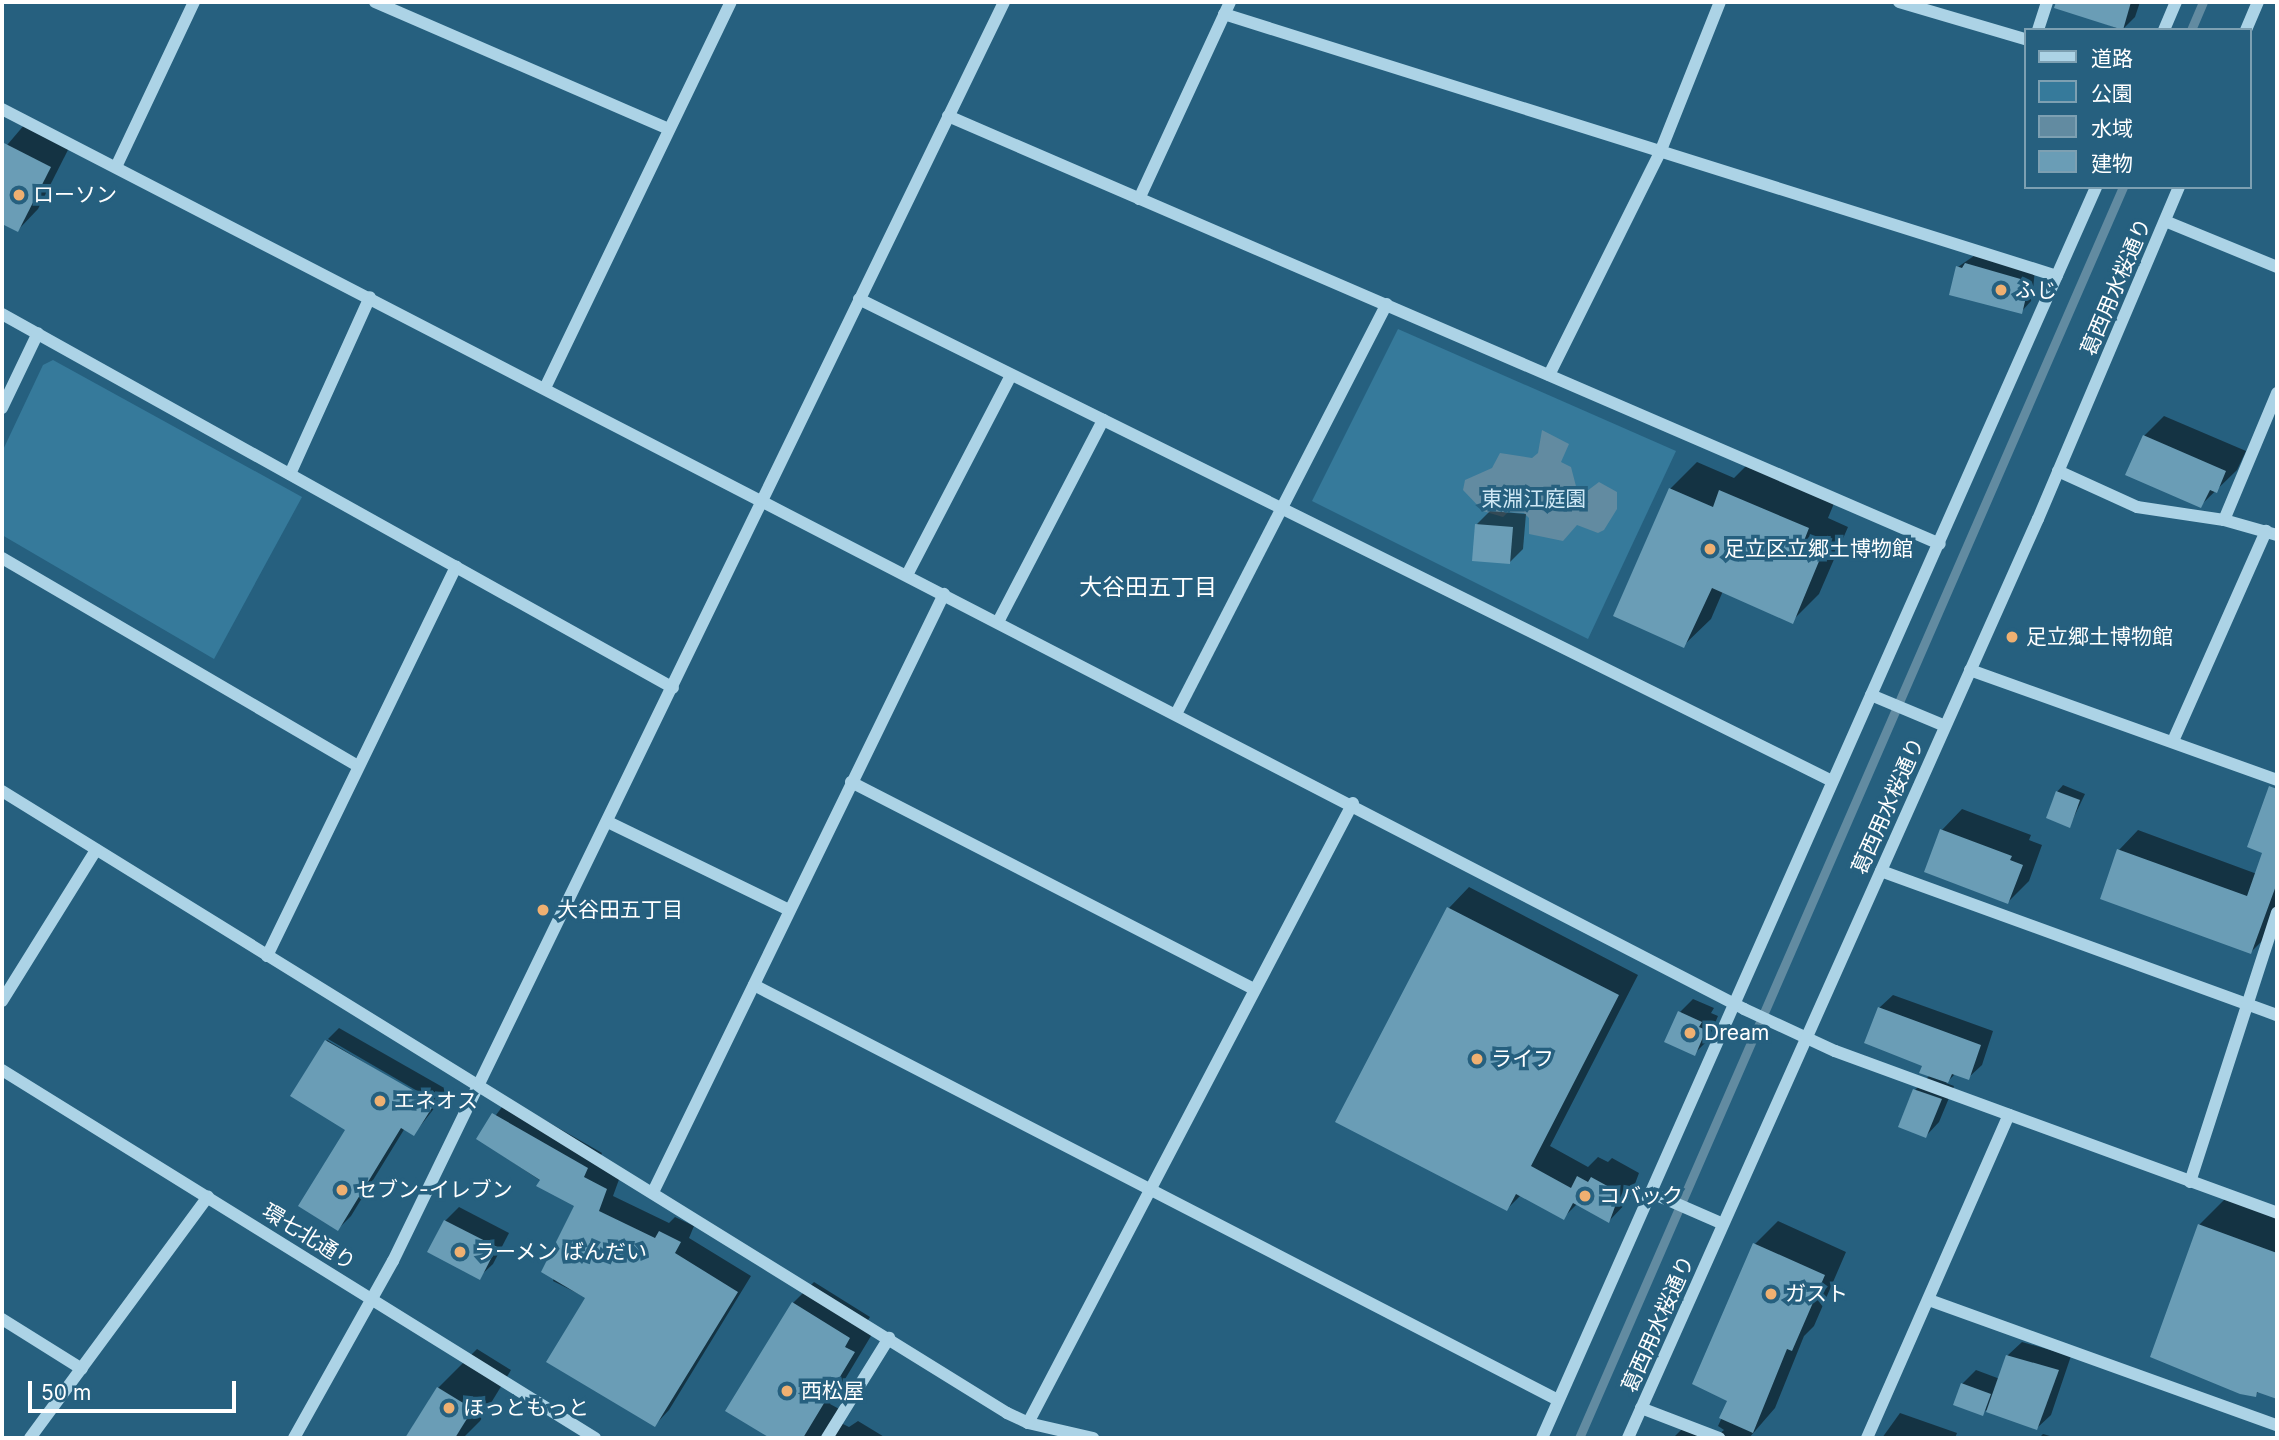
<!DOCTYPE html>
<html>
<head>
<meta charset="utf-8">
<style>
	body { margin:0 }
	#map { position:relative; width:2279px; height:1440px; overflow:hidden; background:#26607f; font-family:Inter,"Noto Sans JP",sans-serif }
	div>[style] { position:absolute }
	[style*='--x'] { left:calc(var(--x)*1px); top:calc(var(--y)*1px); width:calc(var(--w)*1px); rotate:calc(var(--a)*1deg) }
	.green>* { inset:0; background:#367a9b }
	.water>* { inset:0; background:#628ba1 }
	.shadow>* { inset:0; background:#0007 }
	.stream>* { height:9px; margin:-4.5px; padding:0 4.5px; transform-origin:4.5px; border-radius:4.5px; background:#628ba1 }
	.building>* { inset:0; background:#6a9db6 }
	.minor>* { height:12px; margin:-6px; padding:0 6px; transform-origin:6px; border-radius:6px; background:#acd3e6 }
	.dots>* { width:19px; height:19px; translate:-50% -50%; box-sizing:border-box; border:4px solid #26607f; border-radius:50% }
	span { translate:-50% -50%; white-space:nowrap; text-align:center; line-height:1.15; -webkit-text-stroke:7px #26607f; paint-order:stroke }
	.poi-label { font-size:21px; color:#fff }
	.left { translate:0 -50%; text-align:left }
	.street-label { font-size:21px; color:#fff }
	.park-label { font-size:21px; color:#cfe8f5 }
	.neighbourhood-label { font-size:23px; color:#fff }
	.frame { position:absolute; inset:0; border:4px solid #fff; pointer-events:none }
	.legend { position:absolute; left:2024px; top:28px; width:228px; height:161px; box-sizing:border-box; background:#26607f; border:2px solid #7da0b2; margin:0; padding:9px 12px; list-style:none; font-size:21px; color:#fff }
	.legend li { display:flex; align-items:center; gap:14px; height:35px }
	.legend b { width:35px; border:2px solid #7da0b2 }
	.scale { position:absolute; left:28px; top:1381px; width:208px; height:32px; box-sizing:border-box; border:4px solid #fff; border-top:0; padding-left:9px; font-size:21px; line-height:24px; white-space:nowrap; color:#fff; -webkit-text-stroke:5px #26607f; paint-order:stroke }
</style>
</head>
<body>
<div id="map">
	<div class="green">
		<div style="clip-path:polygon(1398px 329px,1676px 451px,1588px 639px,1312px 501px)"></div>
		<div style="clip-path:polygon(53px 360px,302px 497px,214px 659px,2px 535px,2px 452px,43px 365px)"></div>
	</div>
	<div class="water">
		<div style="clip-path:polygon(1542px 430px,1569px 444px,1561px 462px,1571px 467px,1577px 490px,1587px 491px,1599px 482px,1617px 492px,1617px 509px,1604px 530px,1598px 533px,1577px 525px,1563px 541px,1529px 534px,1529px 518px,1524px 513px,1508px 512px,1503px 517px,1483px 511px,1463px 490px,1465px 480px,1492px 468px,1500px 453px,1532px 458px,1538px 453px)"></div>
	</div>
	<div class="shadow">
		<div style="clip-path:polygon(2070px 2px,2140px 2px,2135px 17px,2122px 30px,2068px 10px)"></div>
		<div style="clip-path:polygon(25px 124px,70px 146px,38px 209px,18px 230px,2px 222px,2px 151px)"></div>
		<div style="clip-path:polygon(1978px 253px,2035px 269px,2032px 300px,2021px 312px,1958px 267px)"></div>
		<div style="clip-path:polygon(2164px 416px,2246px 451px,2237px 470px,2200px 506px,2144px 436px)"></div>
		<div style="clip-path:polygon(1697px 462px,1734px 478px,1748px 464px,1835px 501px,1828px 518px,1848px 527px,1819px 594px,1792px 621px,1723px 591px,1711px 619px,1683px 646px,1670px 489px)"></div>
		<div style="clip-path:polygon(1490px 511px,1526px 514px,1523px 549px,1510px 562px,1477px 524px)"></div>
		<div style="clip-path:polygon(2063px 785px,2085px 794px,2070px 825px,2057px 792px)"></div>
		<div style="clip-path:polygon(2277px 797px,2277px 913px,2270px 933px,2251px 952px,2119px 850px,2138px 830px,2257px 874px)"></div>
		<div style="clip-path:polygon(1962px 809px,2031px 835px,2029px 840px,2042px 845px,2029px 881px,2008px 902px,1942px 830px)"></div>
		<div style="clip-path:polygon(1469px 887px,1638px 975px,1550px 1146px,1588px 1167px,1598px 1157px,1608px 1162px,1612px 1158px,1639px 1173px,1629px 1200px,1609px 1221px,1578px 1203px,1564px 1217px,1521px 1195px,1507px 1209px,1338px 1121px,1449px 908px)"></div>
		<div style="clip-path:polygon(1893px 995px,1993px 1031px,1982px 1065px,1968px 1078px,1955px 1074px,1946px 1083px,1954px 1086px,1939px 1122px,1926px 1136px,1915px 1090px,1930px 1075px,1879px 1008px)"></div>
		<div style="clip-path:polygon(1693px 999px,1714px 1008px,1711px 1013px,1718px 1016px,1708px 1040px,1694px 1054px,1680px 1012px)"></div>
		<div style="clip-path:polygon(339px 1028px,446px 1089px,438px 1103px,328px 1039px)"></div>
		<div style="clip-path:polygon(327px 1040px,436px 1106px,414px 1134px,405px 1128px,351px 1216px,338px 1229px,348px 1129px,292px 1095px)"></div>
		<div style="clip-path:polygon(508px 1099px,602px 1153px,598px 1161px,621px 1174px,613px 1196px,669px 1223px,675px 1217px,694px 1226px,689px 1238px,751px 1276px,669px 1410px,655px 1425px,587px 1298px,553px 1281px,577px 1205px,478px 1139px)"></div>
		<div style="clip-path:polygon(2226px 1198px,2277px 1217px,2277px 1397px,2259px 1391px,2255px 1395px,2199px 1225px)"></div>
		<div style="clip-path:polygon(459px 1207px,509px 1233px,493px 1264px,479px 1277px,445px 1221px)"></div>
		<div style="clip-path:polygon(1778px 1221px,1846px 1252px,1814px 1326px,1804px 1336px,1775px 1408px,1749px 1438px,1673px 1438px,1687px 1424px,1718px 1435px,1724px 1430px,1718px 1426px,1730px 1400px,1755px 1244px)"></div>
		<div style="clip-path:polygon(814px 1282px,870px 1317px,864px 1326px,874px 1331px,830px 1404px,841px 1410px,839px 1422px,849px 1427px,858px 1421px,886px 1438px,774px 1438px,728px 1410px,793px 1303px)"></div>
		<div style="clip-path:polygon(2022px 1342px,2071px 1356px,2051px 1415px,2037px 1428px,1986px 1410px,1982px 1414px,1962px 1384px,1976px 1370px,2000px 1379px,2008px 1355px)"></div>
		<div style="clip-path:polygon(477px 1349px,511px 1370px,480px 1421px,463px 1438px,415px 1438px,410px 1434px,438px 1388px)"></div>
		<div style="clip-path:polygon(1900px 1413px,1957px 1433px,1955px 1438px,1882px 1438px)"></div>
		<div style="clip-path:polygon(2043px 1434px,2057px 1438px,2039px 1438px)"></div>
	</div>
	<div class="stream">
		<div style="--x:2191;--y:30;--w:30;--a:-67"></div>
		<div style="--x:1579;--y:1438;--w:1364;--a:-66.5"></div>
	</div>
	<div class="building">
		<div style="clip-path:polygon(2056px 2px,2131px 2px,2123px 30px,2054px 8px)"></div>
		<div style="clip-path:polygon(2px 142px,51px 167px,18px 232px,2px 224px)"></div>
		<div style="clip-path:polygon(1965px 263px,2024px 280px,2027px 293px,2022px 314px,1949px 295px,1956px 266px,1962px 268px)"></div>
		<div style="clip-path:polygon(2143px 435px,2226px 471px,2217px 493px,2210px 490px,2201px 508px,2125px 475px)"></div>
		<div style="clip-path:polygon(1669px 488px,1713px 507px,1719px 490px,1809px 528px,1802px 546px,1822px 554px,1793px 624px,1712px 588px,1684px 648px,1613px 616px)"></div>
		<div style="clip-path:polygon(1475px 524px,1513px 527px,1510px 564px,1472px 561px)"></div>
		<div style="clip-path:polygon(2269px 786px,2277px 789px,2277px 883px,2251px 954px,2100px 899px,2117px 849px,2247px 896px,2262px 853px,2247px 847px)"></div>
		<div style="clip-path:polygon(2056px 791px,2080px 800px,2070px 828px,2046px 818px)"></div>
		<div style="clip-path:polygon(1940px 829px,2012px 856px,2010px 860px,2023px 865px,2008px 904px,1924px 872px)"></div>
		<div style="clip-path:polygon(1447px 907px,1619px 995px,1531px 1166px,1571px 1188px,1577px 1176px,1588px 1182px,1591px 1177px,1620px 1193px,1609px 1223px,1573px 1203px,1564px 1220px,1516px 1194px,1507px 1211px,1335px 1122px)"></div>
		<div style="clip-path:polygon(1878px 1007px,1981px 1045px,1969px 1080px,1952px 1074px,1948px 1083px,1919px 1073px,1922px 1066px,1864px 1043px)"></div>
		<div style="clip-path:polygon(1678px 1011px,1702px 1022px,1699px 1027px,1706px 1030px,1695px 1056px,1664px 1042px)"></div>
		<div style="clip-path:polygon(325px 1040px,435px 1103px,414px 1136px,401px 1128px,338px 1231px,298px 1206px,345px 1130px,290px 1096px)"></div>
		<div style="clip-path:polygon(1913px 1089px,1942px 1099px,1926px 1138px,1898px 1127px)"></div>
		<div style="clip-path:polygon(492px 1113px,588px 1168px,584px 1177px,607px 1189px,599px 1211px,655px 1238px,659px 1231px,681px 1242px,675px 1253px,738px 1292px,655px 1427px,546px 1362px,585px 1298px,541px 1272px,574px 1206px,536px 1186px,540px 1180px,476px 1139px)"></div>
		<div style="clip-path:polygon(444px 1220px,497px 1247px,480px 1280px,427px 1252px)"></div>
		<div style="clip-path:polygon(2198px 1224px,2277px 1253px,2277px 1399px,2257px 1392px,2256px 1397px,2240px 1394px,2150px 1357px)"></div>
		<div style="clip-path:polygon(1753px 1243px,1825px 1275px,1792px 1351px,1787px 1349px,1753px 1433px,1719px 1418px,1727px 1401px,1692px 1384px)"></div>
		<div style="clip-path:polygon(792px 1302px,850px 1338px,845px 1347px,855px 1352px,803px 1438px,770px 1438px,725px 1411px)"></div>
		<div style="clip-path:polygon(2006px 1355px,2059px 1370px,2037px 1430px,1986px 1412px)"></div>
		<div style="clip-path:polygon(1961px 1383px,1991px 1394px,1983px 1416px,1953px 1405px)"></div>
		<div style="clip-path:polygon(437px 1387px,473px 1409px,455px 1438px,405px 1438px)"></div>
	</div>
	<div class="minor">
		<div style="--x:375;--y:2;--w:320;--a:23.4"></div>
		<div style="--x:1899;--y:2;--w:131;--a:16.4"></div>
		<div style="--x:1224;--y:14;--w:873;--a:17.46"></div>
		<div style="--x:2038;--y:30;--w:29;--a:-72"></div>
		<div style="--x:2164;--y:30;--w:30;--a:-67"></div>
		<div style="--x:2246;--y:30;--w:30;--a:-67"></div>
		<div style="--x:2;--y:109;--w:1961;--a:27.32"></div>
		<div style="--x:1744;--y:1009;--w:100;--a:24.8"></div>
		<div style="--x:1835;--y:1051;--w:471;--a:20.1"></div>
		<div style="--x:948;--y:116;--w:1080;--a:23.34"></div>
		<div style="--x:116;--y:167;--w:183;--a:-64.7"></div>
		<div style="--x:1139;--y:199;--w:217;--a:-65.2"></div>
		<div style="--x:2165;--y:221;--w:121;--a:22.3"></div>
		<div style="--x:859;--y:299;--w:1086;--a:26.35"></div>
		<div style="--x:2;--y:314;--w:768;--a:29.13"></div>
		<div style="--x:1549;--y:375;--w:251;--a:-63.5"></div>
		<div style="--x:1661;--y:150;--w:159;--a:-68.3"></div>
		<div style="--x:545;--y:388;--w:428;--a:-64.3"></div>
		<div style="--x:2;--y:408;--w:83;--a:-64.4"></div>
		<div style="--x:2058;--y:471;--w:87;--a:24.5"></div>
		<div style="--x:2137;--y:507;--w:88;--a:8.5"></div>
		<div style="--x:2224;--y:520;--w:55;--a:15.8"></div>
		<div style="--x:290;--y:474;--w:194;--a:-65.7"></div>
		<div style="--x:2224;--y:520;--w:138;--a:-67.3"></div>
		<div style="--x:2;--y:558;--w:412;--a:30.3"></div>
		<div style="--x:907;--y:575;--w:225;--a:-62.5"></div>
		<div style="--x:998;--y:622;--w:228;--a:-62.5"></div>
		<div style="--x:1970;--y:670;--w:326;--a:19.7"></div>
		<div style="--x:1871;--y:695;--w:80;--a:22.7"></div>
		<div style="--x:1176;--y:714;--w:461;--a:-62.8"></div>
		<div style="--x:2173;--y:741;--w:230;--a:-66.1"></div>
		<div style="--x:851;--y:782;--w:451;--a:27.2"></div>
		<div style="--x:2;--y:791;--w:1182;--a:31.75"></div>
		<div style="--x:1007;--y:1413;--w:23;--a:25"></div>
		<div style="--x:1028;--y:1423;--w:67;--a:13"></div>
		<div style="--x:608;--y:822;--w:201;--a:25.9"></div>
		<div style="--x:1881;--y:871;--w:421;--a:20"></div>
		<div style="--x:267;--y:956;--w:433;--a:-64.1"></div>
		<div style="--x:754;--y:985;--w:905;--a:27.3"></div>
		<div style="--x:2;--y:1001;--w:178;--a:-58.1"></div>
		<div style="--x:2;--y:1070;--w:698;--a:31.82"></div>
		<div style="--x:2190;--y:1182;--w:283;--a:-72.1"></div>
		<div style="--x:654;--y:1190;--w:663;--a:-64.05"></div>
		<div style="--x:1652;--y:1193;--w:77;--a:23.6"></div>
		<div style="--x:1929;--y:1300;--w:370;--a:19.8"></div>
		<div style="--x:2;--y:1319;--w:94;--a:32"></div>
		<div style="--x:1641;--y:1408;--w:84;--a:21"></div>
		<div style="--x:1028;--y:1423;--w:700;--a:-62.34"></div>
		<div style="--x:30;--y:1438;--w:300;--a:-53.6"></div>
		<div style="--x:294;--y:1438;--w:203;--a:-60.8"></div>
		<div style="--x:393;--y:1261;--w:1399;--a:-64.11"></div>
		<div style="--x:827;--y:1438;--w:118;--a:-58.2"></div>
		<div style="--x:1542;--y:1438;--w:1368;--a:-66.11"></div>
		<div style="--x:1628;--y:1438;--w:1006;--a:-65.96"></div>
		<div style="--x:2038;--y:519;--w:361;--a:-67"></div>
		<div style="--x:1867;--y:1438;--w:353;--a:-66.3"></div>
	</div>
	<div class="dots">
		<div style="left:19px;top:195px;background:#efb071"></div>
		<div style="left:2001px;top:290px;background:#efb071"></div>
		<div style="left:1710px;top:549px;background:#efb071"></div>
		<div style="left:2012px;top:637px;background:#efb071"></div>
		<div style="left:543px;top:910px;background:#efb071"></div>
		<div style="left:1690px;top:1033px;background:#efb071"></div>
		<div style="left:1477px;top:1059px;background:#efb071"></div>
		<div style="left:380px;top:1101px;background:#efb071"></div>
		<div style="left:342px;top:1190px;background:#efb071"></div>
		<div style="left:1585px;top:1196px;background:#efb071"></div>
		<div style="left:460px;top:1252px;background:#efb071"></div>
		<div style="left:1771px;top:1294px;background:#efb071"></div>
		<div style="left:787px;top:1391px;background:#efb071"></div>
		<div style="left:449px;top:1408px;background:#efb071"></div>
	</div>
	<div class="poi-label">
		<span class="left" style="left:33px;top:195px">ローソン</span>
		<span class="left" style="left:2015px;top:290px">ふじ</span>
		<span class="left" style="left:1724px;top:549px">足立区立郷土博物館</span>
		<span class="left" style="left:2026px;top:637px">足立郷土博物館</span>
		<span class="left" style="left:557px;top:910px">大谷田五丁目</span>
		<span class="left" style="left:1704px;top:1033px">Dream</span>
		<span class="left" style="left:1491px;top:1059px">ライフ</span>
		<span class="left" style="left:394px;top:1101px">エネオス</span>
		<span class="left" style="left:356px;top:1190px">セブン-イレブン</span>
		<span class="left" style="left:1599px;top:1196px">コバック</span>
		<span class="left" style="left:474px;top:1252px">ラーメン ばんだい</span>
		<span class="left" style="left:1785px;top:1294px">ガスト</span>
		<span class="left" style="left:801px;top:1391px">西松屋</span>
		<span class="left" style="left:463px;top:1408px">ほっともっと</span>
	</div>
	<div class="street-label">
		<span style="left:2116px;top:287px;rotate:-67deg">葛西用水桜通り</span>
		<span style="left:1888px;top:806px;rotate:-66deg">葛西用水桜通り</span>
		<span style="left:309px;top:1237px;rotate:32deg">環七北通り</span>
		<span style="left:1658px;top:1324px;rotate:-66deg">葛西用水桜通り</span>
	</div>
	<div class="park-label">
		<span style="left:1534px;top:499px">東淵江庭園</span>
	</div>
	<div class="neighbourhood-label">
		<span style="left:1148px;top:587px">大谷田五丁目</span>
	</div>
	<div class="frame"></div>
	<ul class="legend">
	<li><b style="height:9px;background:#acd3e6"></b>道路</li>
	<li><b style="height:19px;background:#367a9b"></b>公園</li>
	<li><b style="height:19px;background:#628ba1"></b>水域</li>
	<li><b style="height:19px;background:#6a9db6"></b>建物</li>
	</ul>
	<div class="scale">50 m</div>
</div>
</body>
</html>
